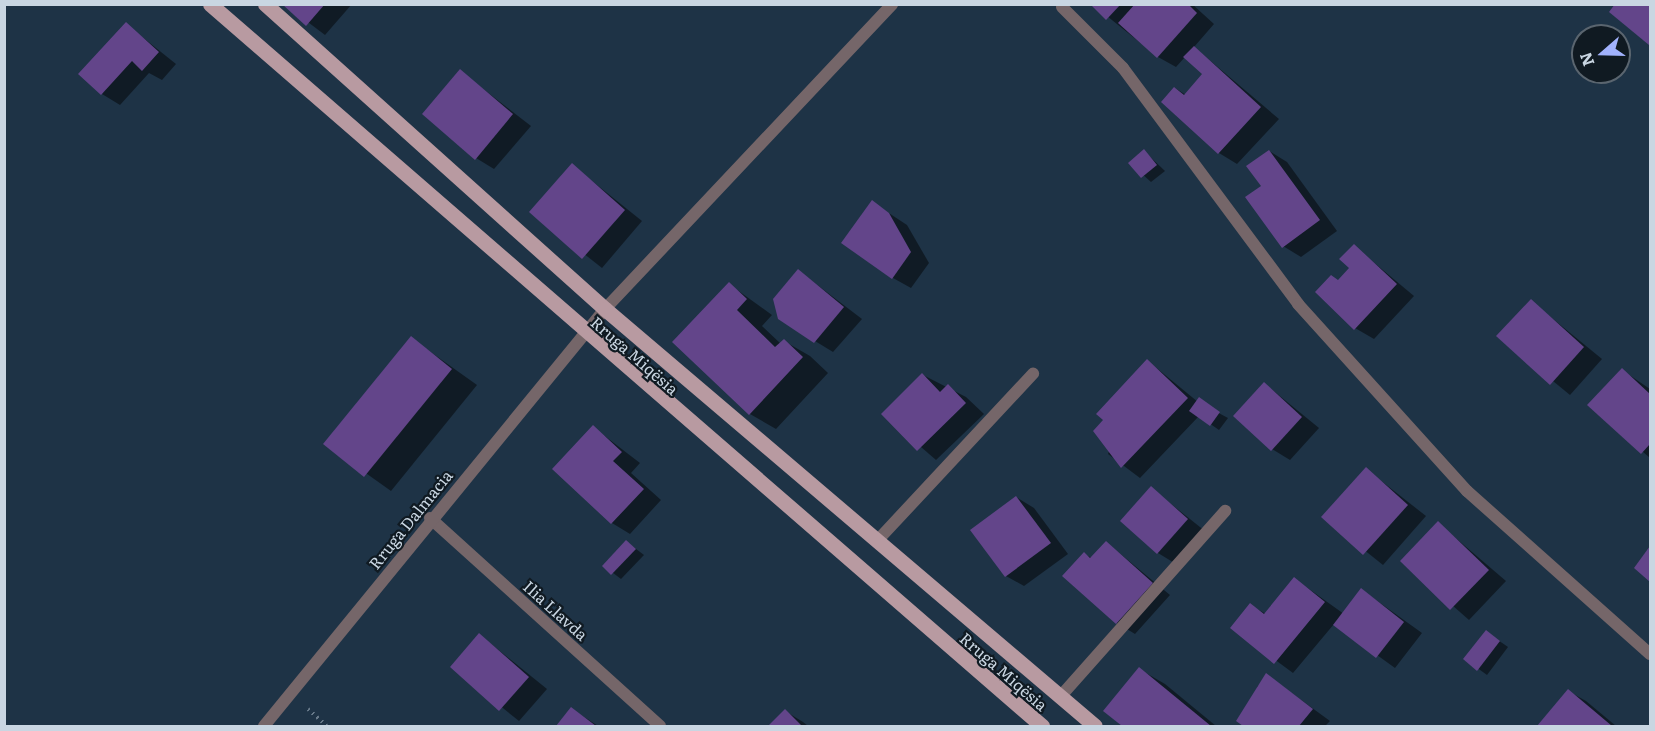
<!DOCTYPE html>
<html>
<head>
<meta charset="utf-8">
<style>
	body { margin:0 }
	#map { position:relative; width:1655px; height:731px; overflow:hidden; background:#1e3346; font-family:Literata,serif }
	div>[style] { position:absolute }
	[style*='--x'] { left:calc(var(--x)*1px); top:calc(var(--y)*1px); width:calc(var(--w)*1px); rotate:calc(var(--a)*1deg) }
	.shadow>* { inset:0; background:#0007 }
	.building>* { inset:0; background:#63458a }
	.path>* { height:4px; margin-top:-2px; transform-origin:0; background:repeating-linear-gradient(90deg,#677989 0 1.5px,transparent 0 6px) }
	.service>* { height:12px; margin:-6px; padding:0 6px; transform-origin:6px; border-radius:6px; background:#756669 }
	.minor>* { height:12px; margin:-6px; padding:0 6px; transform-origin:6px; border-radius:6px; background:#756669 }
	.primary>* { height:15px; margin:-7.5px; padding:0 7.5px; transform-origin:7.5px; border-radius:7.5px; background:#b89aa1 }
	span { translate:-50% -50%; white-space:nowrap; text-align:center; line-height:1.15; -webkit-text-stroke:4.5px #101a22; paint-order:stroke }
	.street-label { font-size:16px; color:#c9d6e2 }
	.frame { position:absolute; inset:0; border:6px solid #c9d6e2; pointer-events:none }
	.north { position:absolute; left:1571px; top:24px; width:60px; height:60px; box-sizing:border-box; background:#101a22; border:2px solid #5a656f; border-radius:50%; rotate:250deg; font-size:16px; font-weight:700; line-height:24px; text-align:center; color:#c9d6e2 }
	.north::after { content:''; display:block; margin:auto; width:21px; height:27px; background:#a1b2fd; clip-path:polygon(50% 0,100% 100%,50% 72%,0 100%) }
</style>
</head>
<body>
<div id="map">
	<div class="shadow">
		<div style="clip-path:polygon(284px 4px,352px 4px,325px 35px)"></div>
		<div style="clip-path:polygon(1092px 4px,1192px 4px,1214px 24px,1194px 47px,1279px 119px,1237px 164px,1219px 153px,1163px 102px,1175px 88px,1186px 95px,1204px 74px,1185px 57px,1176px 67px,1158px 57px)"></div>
		<div style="clip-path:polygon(1617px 4px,1650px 4px,1650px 44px,1611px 11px)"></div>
		<div style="clip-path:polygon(126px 24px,176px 64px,162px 80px,149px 73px,120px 105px,102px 94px)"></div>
		<div style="clip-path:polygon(460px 71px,531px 126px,494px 169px,476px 158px)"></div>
		<div style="clip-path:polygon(1144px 151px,1165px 171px,1151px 182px,1130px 163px)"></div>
		<div style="clip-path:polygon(1269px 151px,1287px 162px,1337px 231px,1301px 257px,1283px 246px,1263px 187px)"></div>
		<div style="clip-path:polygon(572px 165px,642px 221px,602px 268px,531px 212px)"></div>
		<div style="clip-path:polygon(872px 202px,907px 225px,929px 263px,911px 288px,893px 278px)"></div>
		<div style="clip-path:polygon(1354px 246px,1414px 296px,1374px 339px,1355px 328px)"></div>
		<div style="clip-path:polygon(799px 271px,862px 319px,833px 352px,815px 341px)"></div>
		<div style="clip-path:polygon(729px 284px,772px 315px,762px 326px,781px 344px,784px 341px,810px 356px,828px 373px,776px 429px,750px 414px)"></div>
		<div style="clip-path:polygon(1531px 301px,1602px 359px,1570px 395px,1498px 336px)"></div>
		<div style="clip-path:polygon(411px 338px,477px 385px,391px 491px,325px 444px)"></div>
		<div style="clip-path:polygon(1148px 361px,1198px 402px,1228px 418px,1219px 430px,1199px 416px,1140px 478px,1108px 454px)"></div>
		<div style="clip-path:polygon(1622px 370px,1650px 389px,1650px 458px,1589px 405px)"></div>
		<div style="clip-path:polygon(923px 375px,966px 397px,984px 414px,936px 460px,883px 414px)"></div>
		<div style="clip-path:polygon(1265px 384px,1319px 428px,1290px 460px,1272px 449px)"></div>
		<div style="clip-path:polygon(593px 427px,640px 463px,631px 473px,661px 500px,630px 534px,612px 523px)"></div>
		<div style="clip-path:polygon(1366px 469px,1426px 516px,1383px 565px,1323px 517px)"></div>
		<div style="clip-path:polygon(1151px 488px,1205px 531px,1176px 564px,1158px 553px)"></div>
		<div style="clip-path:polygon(1016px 497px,1034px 508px,1068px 554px,1024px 586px,1006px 576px)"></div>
		<div style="clip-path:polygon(1438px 523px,1506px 581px,1469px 620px,1402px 561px)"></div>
		<div style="clip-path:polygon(627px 542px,644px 555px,621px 579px,604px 566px)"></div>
		<div style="clip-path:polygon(1106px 542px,1170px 595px,1135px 634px,1117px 623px,1084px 554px,1092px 558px)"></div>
		<div style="clip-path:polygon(1295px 579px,1344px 614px,1362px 590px,1422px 633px,1395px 668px,1334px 624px,1293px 673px,1232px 628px,1250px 605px,1266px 614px)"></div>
		<div style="clip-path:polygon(480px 635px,547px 689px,519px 721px,452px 667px)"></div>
		<div style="clip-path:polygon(1495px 638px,1508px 647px,1487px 675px,1465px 659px)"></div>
		<div style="clip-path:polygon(1139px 669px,1165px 684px,1216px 726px,1124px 726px,1105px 711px)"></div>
		<div style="clip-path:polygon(1267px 675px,1330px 721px,1325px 726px,1245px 726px,1239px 721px,1261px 692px,1257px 687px)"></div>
		<div style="clip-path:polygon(1568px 691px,1586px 701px,1616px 726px,1538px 726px)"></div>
		<div style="clip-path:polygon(571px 709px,589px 720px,598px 726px,558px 726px)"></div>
		<div style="clip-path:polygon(785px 711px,803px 722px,808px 726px,770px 726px)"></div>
	</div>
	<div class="building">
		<div style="clip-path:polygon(282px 4px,325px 4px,306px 26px)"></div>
		<div style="clip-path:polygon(1090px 4px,1121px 4px,1106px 20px)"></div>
		<div style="clip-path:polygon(1135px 4px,1188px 4px,1197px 13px,1157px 58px,1118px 23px)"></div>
		<div style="clip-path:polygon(1615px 4px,1650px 4px,1649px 45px,1609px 12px)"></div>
		<div style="clip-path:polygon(126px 22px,159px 52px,142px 71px,132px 61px,101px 95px,78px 74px)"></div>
		<div style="clip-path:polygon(1194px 46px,1261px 107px,1218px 154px,1161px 102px,1174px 87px,1184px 95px,1202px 74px,1183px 57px)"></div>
		<div style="clip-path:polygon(460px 69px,513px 114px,475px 160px,422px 114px)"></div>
		<div style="clip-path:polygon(1144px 149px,1157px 165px,1141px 178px,1128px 163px)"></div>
		<div style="clip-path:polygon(1269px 150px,1320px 220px,1282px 248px,1245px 197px,1261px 186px,1246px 166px)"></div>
		<div style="clip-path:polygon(572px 163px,625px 210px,582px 259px,529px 212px)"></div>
		<div style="clip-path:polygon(872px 200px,889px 213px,911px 252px,892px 279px,841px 243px)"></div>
		<div style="clip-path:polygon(1354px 244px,1397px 284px,1354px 330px,1315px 292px,1331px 275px,1338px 280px,1349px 268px,1339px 259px)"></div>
		<div style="clip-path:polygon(798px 269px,844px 307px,814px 343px,778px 319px,773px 299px)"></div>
		<div style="clip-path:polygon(729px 282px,747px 299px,737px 310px,775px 347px,784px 339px,803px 357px,749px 415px,672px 342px)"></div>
		<div style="clip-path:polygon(1531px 299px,1584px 347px,1550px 385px,1496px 336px)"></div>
		<div style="clip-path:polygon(411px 336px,452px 369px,364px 477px,323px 444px)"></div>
		<div style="clip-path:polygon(1147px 359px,1188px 398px,1121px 468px,1093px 431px,1103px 420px,1096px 414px)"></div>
		<div style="clip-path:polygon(1622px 368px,1650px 394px,1650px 444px,1641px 454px,1587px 405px)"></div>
		<div style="clip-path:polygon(922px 373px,940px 392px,948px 384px,966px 403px,917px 451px,881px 414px)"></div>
		<div style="clip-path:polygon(1264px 382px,1302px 417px,1271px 451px,1233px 416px)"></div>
		<div style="clip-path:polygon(1199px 397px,1220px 412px,1210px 426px,1189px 411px)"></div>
		<div style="clip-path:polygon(593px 425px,622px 452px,613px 461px,644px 489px,611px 524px,552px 469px)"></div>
		<div style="clip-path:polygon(1366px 467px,1408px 505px,1363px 555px,1321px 517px)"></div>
		<div style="clip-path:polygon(1151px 486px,1188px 519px,1157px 554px,1120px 521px)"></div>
		<div style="clip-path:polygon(1016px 496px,1051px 543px,1005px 577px,970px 530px)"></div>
		<div style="clip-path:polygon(1438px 521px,1489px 570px,1450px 610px,1400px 561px)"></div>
		<div style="clip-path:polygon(626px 540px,636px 549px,611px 575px,602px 566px)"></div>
		<div style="clip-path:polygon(1106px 541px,1153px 583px,1116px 624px,1062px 576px,1084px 552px,1090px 558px)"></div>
		<div style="clip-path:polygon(1650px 546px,1650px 582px,1634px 568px)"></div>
		<div style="clip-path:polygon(1294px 577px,1325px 602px,1274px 664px,1230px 628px,1250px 603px,1264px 614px)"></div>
		<div style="clip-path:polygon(1361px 588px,1404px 622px,1376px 658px,1333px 625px)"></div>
		<div style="clip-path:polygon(1486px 630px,1500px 641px,1477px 671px,1463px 659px)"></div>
		<div style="clip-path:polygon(479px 633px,529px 677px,499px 711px,450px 667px)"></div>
		<div style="clip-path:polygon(1139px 667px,1211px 726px,1122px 726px,1103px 711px)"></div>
		<div style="clip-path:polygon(1266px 673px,1313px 709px,1299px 726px,1243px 726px,1236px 721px)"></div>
		<div style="clip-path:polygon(1568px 689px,1612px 726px,1537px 726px)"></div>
		<div style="clip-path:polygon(571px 707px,596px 726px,556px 726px)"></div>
		<div style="clip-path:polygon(785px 709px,802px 726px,768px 726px)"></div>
	</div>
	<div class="path">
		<div style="--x:308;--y:709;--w:25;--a:42"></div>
	</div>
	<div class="service">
		<div style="--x:877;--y:541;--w:229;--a:-47"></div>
		<div style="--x:1060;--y:697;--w:249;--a:-48.4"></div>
	</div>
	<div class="minor">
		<div style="--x:1062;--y:7;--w:86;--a:45"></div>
		<div style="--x:1123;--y:68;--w:294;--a:53.4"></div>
		<div style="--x:1298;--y:304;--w:252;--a:47.9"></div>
		<div style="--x:1467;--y:491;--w:245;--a:41.7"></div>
		<div style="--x:430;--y:518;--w:310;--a:42.1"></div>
		<div style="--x:264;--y:726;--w:539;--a:-50.73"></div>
		<div style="--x:605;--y:309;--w:419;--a:-46.7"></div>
	</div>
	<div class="primary">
		<div style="--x:210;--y:4;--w:1102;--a:40.95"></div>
		<div style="--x:265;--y:4;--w:457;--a:41.9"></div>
		<div style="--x:605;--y:309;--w:643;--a:40.4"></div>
	</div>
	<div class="street-label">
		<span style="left:635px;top:355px;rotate:41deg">Rruga Miqësia</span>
		<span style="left:410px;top:519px;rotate:-51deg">Rruga Dalmacia</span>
		<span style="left:556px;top:610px;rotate:42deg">Ilia Llavda</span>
		<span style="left:1004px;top:671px;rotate:41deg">Rruga Miqësia</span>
	</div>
	<div class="frame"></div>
	<div class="north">N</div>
</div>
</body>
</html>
